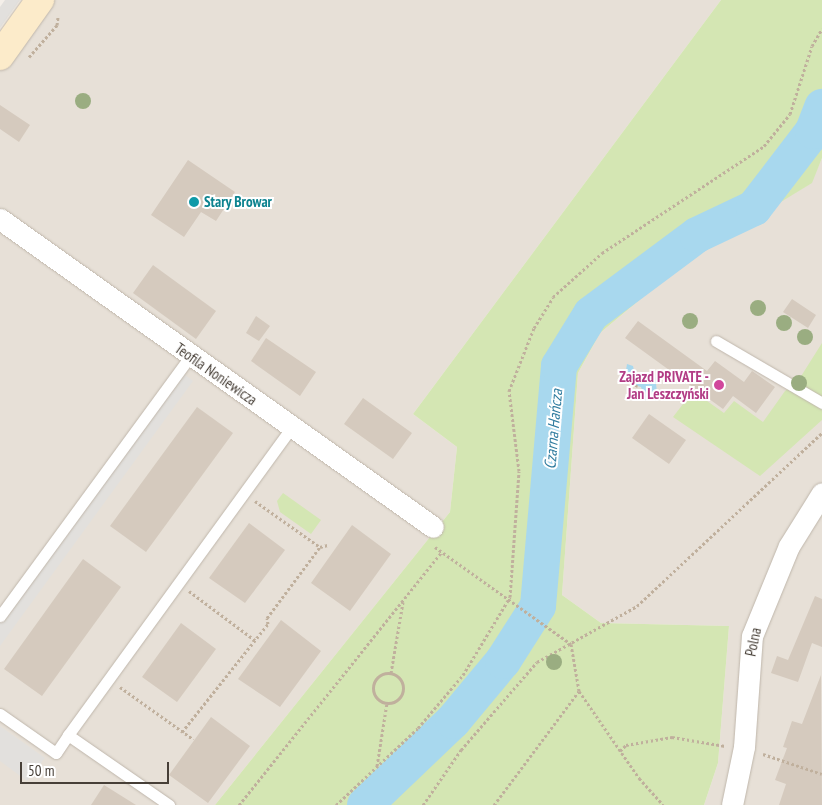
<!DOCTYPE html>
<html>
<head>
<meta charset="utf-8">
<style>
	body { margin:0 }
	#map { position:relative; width:822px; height:805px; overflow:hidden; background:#f4efe9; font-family:"PT Sans Narrow",sans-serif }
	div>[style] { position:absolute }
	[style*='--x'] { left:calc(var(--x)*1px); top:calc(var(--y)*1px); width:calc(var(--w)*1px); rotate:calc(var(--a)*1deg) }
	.residential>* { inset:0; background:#e7e0d7 }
	.green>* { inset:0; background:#d4e6b3 }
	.parking>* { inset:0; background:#e2e0dd }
	.water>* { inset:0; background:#a8d8ee }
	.river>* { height:36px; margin:-18px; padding:0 18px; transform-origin:18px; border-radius:18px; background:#a8d8ee }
	.building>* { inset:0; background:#d5cabe }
	.path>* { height:3px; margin-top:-1.5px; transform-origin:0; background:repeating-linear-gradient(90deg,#c0b09d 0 2.5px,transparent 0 5px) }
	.path>.ring { margin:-1.5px; padding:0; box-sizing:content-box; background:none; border:3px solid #c0b09d; border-radius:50% }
	.roads { filter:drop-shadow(0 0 1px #bfb6ab) drop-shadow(0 0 1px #bfb6ab) }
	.lane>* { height:11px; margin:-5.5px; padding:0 5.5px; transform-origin:5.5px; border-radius:5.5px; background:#fff }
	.street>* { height:21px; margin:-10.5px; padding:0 10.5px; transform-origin:10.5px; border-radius:10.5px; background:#fff }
	.secondary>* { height:28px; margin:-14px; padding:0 14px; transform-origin:14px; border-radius:14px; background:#fcebca }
	.trees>* { width:16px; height:16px; margin:-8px; border-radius:50%; background:#9aad81 }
	.dots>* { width:14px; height:14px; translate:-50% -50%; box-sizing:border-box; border:2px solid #fff; border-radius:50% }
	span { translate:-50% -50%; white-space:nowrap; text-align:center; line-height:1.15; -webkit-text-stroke:4px #fff; paint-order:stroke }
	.culture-label { font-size:15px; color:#0d838f; font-weight:700 }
	.left { translate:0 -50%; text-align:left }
	.street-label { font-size:15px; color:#473f37 }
	.hotel-label { font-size:15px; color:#b23c85; font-weight:700 }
	.right { translate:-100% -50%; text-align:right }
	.water-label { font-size:16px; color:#307c9f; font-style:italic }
	.scale { position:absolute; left:20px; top:762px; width:149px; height:22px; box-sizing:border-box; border:2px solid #473f37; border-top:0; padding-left:6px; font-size:15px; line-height:18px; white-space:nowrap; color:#473f37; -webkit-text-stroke:4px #fff; paint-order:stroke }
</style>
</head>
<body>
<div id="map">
	<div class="residential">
		<div style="clip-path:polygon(25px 0,721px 0,413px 414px,457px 447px,450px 512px,215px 805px,0 805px,0 34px)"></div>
		<div style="clip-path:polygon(822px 158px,822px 805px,704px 805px,718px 763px,729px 626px,601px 623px,562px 595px,578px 373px,600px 333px,692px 256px,811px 183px)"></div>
	</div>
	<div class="green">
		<div style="clip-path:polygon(721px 0,822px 0,822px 158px,812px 183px,692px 256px,600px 333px,578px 373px,562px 595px,601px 623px,729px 626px,718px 763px,704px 805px,215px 805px,450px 512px,457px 447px,413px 414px)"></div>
		<div style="clip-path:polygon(822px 343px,822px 420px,760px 476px,673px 417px,693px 391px,724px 413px,734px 401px,763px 422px,785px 391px,798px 381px)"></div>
		<div style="clip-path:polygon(283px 493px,321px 520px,311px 534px,280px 512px,277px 501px)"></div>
	</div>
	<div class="parking">
		<div style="clip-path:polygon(5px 0,20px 0,0 28px,0 7px)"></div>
		<div style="clip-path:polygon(179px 370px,193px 381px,0 646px,0 622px)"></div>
		<div style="clip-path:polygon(0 726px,45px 758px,27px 781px,0 761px)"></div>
	</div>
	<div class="water">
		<div style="clip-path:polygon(627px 364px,633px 366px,635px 375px,655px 375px,657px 392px,652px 401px,645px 400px,641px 387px,624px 382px)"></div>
	</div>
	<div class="river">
		<div style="--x:365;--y:805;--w:122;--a:-43.7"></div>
		<div style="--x:453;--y:721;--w:78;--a:-50.2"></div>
		<div style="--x:503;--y:661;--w:65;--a:-57.5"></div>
		<div style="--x:538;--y:606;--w:241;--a:-85"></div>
		<div style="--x:559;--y:366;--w:61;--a:-58.4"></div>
		<div style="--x:591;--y:314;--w:132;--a:-36.7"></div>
		<div style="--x:697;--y:235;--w:63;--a:-25.3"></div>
		<div style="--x:754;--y:208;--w:97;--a:-52.5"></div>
		<div style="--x:813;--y:131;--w:26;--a:-69"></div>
	</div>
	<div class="building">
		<div style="clip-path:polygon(0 105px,30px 125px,19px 142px,0 129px)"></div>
		<div style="clip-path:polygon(188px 160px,235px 192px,216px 221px,201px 212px,184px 237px,151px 215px)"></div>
		<div style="clip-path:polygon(153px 265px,216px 311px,196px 339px,133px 293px)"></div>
		<div style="clip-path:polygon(792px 299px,816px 315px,808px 328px,783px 312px)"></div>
		<div style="clip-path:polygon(256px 316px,270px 326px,259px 341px,246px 333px)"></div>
		<div style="clip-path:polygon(638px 321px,707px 371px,715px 361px,744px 382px,752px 371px,775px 387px,756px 413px,733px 396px,723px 409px,625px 338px)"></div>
		<div style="clip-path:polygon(266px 338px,316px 372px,300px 396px,251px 361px)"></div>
		<div style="clip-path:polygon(363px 398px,412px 433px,393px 459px,344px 424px)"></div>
		<div style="clip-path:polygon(197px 407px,233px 433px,146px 552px,110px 526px)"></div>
		<div style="clip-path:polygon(649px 414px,686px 440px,669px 464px,632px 438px)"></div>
		<div style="clip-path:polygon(249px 523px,285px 550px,245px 603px,209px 578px)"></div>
		<div style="clip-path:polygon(352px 525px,391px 554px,350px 611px,311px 583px)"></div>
		<div style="clip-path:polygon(83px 559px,121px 587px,42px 696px,4px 669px)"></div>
		<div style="clip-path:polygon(815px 596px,822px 599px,822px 647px,812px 643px,798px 682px,771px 673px,777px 656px,788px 660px)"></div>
		<div style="clip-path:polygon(281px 620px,321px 651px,280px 707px,238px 679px)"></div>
		<div style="clip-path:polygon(181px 623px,216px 649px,177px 702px,142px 677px)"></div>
		<div style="clip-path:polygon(821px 675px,822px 805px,779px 805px,786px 784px,775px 780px,787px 748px,783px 747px,792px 721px,802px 724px)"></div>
		<div style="clip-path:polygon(211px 717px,250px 746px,208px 803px,169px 775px)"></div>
		<div style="clip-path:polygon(104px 785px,136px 805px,91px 805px)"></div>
	</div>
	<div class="path">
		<div style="--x:29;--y:57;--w:43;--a:-48.8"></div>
		<div style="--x:57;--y:25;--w:8;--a:-83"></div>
		<div style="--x:636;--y:387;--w:14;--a:-86"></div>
		<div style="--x:255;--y:501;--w:80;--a:35.3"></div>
		<div style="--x:320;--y:547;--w:8;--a:-14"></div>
		<div style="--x:435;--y:547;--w:167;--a:35.5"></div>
		<div style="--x:571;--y:644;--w:48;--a:80.3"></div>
		<div style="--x:579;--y:691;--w:106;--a:55.4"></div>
		<div style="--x:639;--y:778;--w:36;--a:48"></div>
		<div style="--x:189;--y:591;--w:84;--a:36.7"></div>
		<div style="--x:391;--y:673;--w:72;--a:-80.4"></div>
		<div class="ring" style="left:373px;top:673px;width:27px;height:27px"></div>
		<div style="--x:120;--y:687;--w:90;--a:35.5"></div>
		<div style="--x:182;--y:732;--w:138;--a:-51.5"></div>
		<div style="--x:268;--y:624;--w:6;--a:-99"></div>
		<div style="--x:267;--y:618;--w:89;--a:-53.3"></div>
		<div style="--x:620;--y:751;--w:8;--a:-45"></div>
		<div style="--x:626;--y:745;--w:47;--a:-9.9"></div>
		<div style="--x:672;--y:737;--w:54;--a:9.6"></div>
		<div style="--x:763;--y:754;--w:62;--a:18.7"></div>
		<div style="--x:377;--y:766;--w:64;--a:-81"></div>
		<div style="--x:239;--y:805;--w:324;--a:-51.3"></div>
		<div style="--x:336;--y:805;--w:112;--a:-43.2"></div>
		<div style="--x:418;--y:728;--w:70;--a:-49.7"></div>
		<div style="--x:463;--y:675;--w:91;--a:-58.9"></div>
		<div style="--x:510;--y:597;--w:126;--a:-85.9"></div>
		<div style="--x:519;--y:471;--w:81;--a:-97.1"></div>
		<div style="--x:509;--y:391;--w:68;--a:-68.4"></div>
		<div style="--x:534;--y:328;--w:36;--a:-58"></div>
		<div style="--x:553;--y:297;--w:66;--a:-41.9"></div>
		<div style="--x:602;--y:253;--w:194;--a:-33.4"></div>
		<div style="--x:764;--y:146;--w:41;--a:-50.9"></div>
		<div style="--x:790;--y:114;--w:71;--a:-72.1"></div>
		<div style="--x:812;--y:46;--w:20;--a:-60"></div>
		<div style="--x:423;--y:805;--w:67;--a:-55.4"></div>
		<div style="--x:461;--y:750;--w:116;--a:-49.2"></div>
		<div style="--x:537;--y:662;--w:115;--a:-29.2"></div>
		<div style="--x:637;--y:606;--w:253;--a:-43.1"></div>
		<div style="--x:494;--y:805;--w:142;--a:-53.3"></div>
	</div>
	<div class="roads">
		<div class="lane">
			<div style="--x:716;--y:341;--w:123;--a:30.3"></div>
			<div style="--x:0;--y:616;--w:322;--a:-53.8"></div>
			<div style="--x:0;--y:714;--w:68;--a:34.9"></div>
			<div style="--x:56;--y:753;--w:22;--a:-56"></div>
			<div style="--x:68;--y:735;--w:123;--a:34.7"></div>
			<div style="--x:68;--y:735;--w:379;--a:-54"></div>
		</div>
		<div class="street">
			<div style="--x:0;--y:219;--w:531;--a:35.42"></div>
			<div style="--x:732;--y:805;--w:59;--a:-78.3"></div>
			<div style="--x:744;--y:747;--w:111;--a:-85.9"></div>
			<div style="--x:752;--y:636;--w:97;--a:-67.7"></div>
			<div style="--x:789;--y:546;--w:62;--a:-58.1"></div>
		</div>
		<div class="secondary">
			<div style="--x:0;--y:56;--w:69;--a:-54.5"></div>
		</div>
	</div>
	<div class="trees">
		<div style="left:83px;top:101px"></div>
		<div style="left:758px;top:308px"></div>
		<div style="left:690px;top:321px"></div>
		<div style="left:784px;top:323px"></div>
		<div style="left:805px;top:337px"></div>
		<div style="left:799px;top:383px"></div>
		<div style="left:554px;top:662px"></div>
	</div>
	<div class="dots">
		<div style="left:194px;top:202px;background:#0f9aa8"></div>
		<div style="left:719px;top:385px;background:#d1479c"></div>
	</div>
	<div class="culture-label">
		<span class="left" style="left:204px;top:202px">Stary Browar</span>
	</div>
	<div class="street-label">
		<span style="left:216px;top:374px;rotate:35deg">Teofila Noniewicza</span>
		<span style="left:753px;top:642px;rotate:-78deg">Polna</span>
	</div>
	<div class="hotel-label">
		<span class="right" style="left:709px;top:385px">Zajazd PRIVATE -<br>Jan Leszczyński</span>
	</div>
	<div class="water-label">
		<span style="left:553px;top:429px;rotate:-85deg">Czarna Hańcza</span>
	</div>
	<div class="scale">50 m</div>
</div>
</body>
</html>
